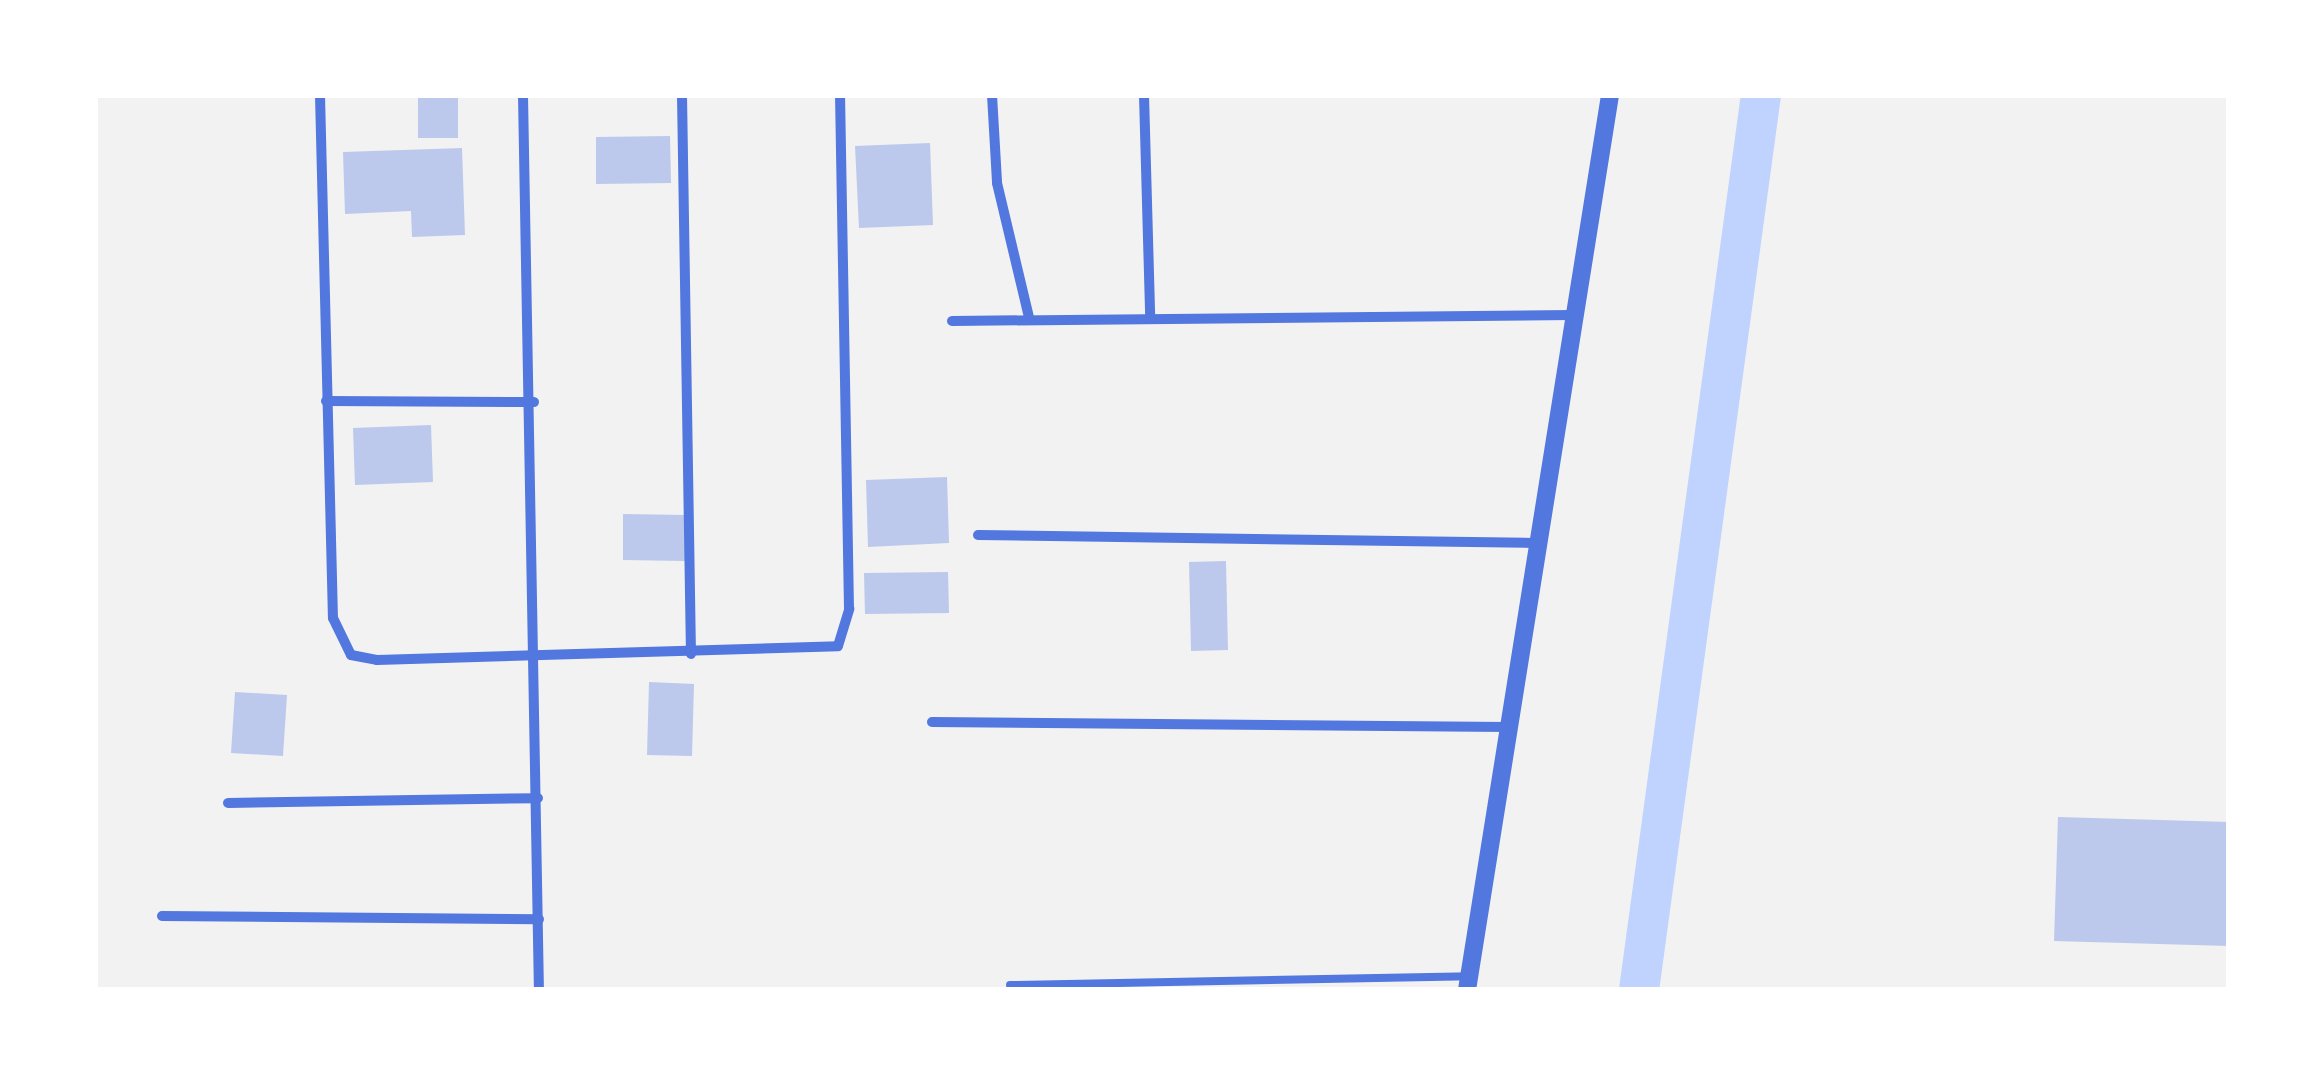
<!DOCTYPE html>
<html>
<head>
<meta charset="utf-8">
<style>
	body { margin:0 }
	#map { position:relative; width:2324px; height:1085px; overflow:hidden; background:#f2f2f2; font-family:"PT Sans Narrow",sans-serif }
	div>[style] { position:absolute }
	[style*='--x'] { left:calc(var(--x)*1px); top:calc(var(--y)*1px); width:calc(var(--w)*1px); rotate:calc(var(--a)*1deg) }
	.canal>* { height:40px; margin:-20px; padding:0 20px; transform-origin:20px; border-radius:20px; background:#bfd3fe }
	.building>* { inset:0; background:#bdc9ec }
	.service>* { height:8px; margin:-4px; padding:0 4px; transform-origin:4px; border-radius:4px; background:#5277de }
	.minor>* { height:10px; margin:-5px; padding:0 5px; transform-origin:5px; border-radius:5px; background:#5277de }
	.tertiary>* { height:18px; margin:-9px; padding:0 9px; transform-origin:9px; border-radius:9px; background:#5277de }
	span { translate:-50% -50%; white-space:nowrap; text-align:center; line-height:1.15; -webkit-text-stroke:8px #fff; paint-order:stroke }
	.frame { position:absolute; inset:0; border:98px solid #fff; pointer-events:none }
</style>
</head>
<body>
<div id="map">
	<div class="canal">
		<div style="--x:1639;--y:990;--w:903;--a:-82.24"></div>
	</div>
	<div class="building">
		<div style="clip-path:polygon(418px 95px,458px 95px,458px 138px,418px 138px)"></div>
		<div style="clip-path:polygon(670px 136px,671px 183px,596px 184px,596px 137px)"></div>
		<div style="clip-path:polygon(930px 143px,933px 225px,859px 228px,855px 146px)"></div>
		<div style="clip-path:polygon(462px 148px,465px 235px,412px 237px,411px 211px,345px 214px,343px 152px)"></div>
		<div style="clip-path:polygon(431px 425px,433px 482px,355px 485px,353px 428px)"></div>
		<div style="clip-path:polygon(947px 477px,949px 543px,868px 547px,866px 480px)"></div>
		<div style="clip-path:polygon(623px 514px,686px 515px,685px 561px,623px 560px)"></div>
		<div style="clip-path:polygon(1226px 561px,1228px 650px,1191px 651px,1189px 562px)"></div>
		<div style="clip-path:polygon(948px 572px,949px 613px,865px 614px,864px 573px)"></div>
		<div style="clip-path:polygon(649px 682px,694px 684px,692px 756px,647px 755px)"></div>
		<div style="clip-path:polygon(235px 692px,287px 695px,283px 756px,231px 753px)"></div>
		<div style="clip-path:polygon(2058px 817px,2229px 822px,2229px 946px,2054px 941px)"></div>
	</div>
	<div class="service">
		<div style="--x:1010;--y:985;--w:460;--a:-1.1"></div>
	</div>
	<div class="minor">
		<div style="--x:320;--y:95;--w:523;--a:88.58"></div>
		<div style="--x:333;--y:618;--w:41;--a:64.1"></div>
		<div style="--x:351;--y:655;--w:26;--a:11"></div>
		<div style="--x:377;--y:660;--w:461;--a:-1.7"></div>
		<div style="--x:838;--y:646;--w:39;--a:-73"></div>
		<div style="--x:849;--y:609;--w:514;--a:-91"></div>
		<div style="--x:523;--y:95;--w:895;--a:88.98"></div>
		<div style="--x:682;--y:95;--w:559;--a:89.08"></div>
		<div style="--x:992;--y:95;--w:88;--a:86.7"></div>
		<div style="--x:997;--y:183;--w:138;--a:76.6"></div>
		<div style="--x:1144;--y:95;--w:220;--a:88.4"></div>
		<div style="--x:952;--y:321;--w:620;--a:-0.55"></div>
		<div style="--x:326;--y:401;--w:208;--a:0.3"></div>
		<div style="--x:978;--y:535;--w:556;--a:0.82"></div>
		<div style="--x:932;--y:722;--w:575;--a:0.5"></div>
		<div style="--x:228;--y:803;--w:310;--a:-0.9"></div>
		<div style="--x:162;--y:916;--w:377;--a:0.5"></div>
	</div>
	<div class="tertiary">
		<div style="--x:1467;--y:990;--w:906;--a:-80.92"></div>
	</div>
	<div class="frame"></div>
</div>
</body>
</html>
